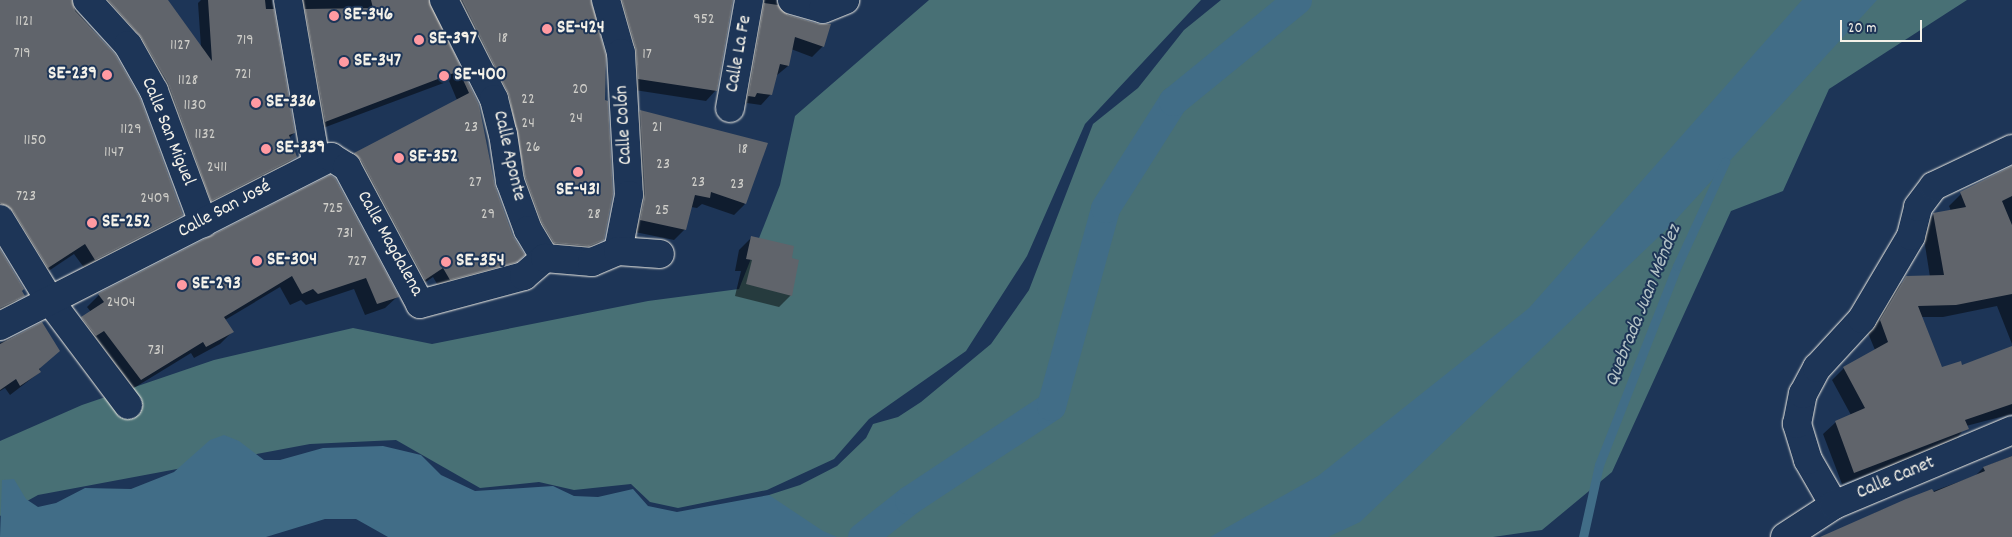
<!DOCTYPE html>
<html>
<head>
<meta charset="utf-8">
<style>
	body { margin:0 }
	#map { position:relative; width:2012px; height:537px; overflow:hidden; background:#1d3557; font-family:Dekko,sans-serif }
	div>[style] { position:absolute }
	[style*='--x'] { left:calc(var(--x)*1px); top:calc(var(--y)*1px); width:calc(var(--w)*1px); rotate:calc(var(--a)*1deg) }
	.green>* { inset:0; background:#487075 }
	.water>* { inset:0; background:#416d87 }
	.shadow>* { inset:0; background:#0007 }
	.stream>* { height:9px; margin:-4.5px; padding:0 4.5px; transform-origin:4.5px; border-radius:4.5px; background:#416d87 }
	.canal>* { height:29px; margin:-14.5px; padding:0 14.5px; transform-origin:14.5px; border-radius:14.5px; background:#416d87 }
	.building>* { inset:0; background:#60646b }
	.roads { filter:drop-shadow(0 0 1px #f4f1e8) drop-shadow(0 0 1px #f4f1e8) }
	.minor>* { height:28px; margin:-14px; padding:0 14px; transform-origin:14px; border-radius:14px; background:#1d3557 }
	.dots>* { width:14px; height:14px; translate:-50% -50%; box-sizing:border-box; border:2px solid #1d3557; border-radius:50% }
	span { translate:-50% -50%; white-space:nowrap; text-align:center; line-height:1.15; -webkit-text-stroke:4px #1d3557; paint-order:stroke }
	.number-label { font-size:16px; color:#cfcec9 }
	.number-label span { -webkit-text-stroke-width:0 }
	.poi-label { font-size:19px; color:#f4f1e8; font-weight:700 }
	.left { translate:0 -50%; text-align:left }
	.right { translate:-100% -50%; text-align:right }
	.street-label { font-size:19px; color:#f4f1e8 }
	.water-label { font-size:20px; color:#b5c3c6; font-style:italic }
	.scale { position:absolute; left:1840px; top:20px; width:82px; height:22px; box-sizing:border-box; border:2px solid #f4f1e8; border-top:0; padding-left:6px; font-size:15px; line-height:18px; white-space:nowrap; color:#f4f1e8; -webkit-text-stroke:4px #1d3557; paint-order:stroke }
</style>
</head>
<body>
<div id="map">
	<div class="green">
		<div style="clip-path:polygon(929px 0,1201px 0,1085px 124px,1027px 256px,966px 351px,869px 419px,834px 459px,767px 490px,678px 508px,650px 502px,631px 484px,574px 490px,539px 482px,480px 488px,396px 440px,310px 444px,38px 495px,0 516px,0 441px,82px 405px,214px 360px,353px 328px,432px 344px,648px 301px,739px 289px,780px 185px,795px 116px)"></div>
		<div style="clip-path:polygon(1221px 0,1967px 0,1829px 89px,1783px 191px,1731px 211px,1612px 472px,1542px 530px,1493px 537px,757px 537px,769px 495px,800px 485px,837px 466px,866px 438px,873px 424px,898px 417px,921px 402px,991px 344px,1029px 290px,1093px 124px,1138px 88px,1184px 30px)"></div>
	</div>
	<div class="water">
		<div style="clip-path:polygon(1802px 0,1877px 0,1671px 225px,1360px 522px,1328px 537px,1210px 537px,1318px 476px,1529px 308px)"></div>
		<div style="clip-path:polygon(224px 435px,239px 441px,264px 460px,280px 460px,323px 448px,383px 446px,421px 455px,441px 475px,475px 491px,553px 486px,574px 496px,598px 497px,633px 489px,648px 506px,677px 512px,769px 495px,823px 531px,837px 537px,388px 537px,356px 519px,325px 519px,266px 537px,0 537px,2px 480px,14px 479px,26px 499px,38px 507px,56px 503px,85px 488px,131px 489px,174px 472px,210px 440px)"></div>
	</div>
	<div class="shadow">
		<div style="clip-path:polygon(0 0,71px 0,71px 4px,114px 55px,182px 215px,171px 225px,85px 269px,74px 254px,38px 278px,0 219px)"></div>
		<div style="clip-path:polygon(89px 0,167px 0,201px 47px,198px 3px,201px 0,272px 0,294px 133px,289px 138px,295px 157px,285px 167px,201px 210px,159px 96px)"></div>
		<div style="clip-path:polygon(287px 0,427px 0,478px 105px,494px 187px,512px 236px,523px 255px,513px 265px,440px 289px,433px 277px,414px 290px,345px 164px,355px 154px,457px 100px,449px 81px,315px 131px)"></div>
		<div style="clip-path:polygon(443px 0,591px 0,603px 239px,592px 250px,544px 253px)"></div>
		<div style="clip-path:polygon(605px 0,732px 0,716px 90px,706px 101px,628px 89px)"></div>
		<div style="clip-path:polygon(749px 0,776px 0,780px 12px,818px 25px,823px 46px,812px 57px,791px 49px,788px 66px,776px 76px,771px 94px,761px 105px,747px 103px,744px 107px)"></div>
		<div style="clip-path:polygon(640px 111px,745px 204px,734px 215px,702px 204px,697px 208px,691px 207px,685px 229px,674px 240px,630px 231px,629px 122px)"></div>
		<div style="clip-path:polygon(2012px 168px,2012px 344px,1997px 306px,1943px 317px,1921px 317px,1941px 368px,1962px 366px,2012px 347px,2012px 414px,1966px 426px,1955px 441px,1842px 484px,1823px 434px,1836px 422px,1851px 415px,1832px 380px,1844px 368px,1875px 350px,1868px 333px,1894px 290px,1907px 278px,1930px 277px,1922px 226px,1934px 214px,1951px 211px,1949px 206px,1961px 194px)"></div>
		<div style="clip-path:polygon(330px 176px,397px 297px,385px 308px,365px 315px,354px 289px,306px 305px,301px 300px,290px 305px,280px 287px,225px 320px,232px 332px,220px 344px,194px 358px,191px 353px,129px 391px,70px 329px,91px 312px,87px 307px,99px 295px)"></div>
		<div style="clip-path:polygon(751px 238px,791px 259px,791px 295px,779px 307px,735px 296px,741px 271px,735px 271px,739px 250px)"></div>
		<div style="clip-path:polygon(0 251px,23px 296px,0 313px)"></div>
		<div style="clip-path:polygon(41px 324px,40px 372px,10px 395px,5px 388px,0 391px,0 343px)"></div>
		<div style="clip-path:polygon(2012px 456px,2012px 537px,1829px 537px,1879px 511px,1975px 476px,1984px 467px)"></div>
	</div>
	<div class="stream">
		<div style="--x:1583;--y:537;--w:74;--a:-77.5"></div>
		<div style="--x:1599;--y:465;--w:214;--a:-68.6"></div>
		<div style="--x:1677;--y:266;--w:115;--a:-65.2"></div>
	</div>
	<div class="canal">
		<div style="--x:862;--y:537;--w:60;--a:-38.2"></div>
		<div style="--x:909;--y:500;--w:170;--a:-33.5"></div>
		<div style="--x:1051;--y:406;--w:205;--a:-74.7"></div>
		<div style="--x:1105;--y:208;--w:127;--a:-57.6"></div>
		<div style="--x:1173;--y:101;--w:160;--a:-39.2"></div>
	</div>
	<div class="building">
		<div style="clip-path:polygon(0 0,72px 0,75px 11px,115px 54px,140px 98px,183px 215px,95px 260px,85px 244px,48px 268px,13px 211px,0 203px)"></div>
		<div style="clip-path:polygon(108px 0,168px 0,212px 61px,208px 0,265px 0,266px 9px,274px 9px,295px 133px,289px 135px,297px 157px,211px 201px,168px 83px,141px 37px)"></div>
		<div style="clip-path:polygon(371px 0,429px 0,479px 105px,495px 186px,513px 236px,525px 255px,517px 262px,450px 280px,443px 268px,425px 280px,361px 160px,354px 153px,469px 93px,459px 71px,325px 122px,305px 9px,373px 8px)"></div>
		<div style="clip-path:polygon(462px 0,591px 0,606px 56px,605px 100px,608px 101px,613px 194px,604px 240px,589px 246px,554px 243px,542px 223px,525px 177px,509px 95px)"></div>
		<div style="clip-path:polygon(622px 0,733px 0,717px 91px,638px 79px,636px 49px)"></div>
		<div style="clip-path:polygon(764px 3px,778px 5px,788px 15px,819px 24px,831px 24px,824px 47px,795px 37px,789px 66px,780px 64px,772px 95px,757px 93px,755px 97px,748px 96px)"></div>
		<div style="clip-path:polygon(640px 110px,768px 143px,746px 204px,711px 192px,710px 198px,695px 195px,686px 230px,640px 220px,645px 194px)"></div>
		<div style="clip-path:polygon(2012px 166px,2012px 196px,2002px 201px,2012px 225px,2012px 294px,1956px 305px,1918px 306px,1942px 367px,1961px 361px,1962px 365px,2012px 346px,2012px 404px,1965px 420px,1969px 429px,1854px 473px,1835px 421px,1865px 408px,1843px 367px,1888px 342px,1880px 320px,1906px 276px,1944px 275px,1933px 213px,1966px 207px,1960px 192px)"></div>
		<div style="clip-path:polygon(330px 175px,335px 178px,399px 297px,377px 304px,366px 278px,318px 294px,313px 289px,302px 294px,292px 276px,224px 317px,234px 332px,206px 347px,203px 342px,141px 380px,104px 331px,96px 336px,81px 317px,104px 302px,98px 294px,101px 292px)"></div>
		<div style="clip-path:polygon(751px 236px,794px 246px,792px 258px,799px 260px,792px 296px,746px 284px,752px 260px,746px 259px)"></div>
		<div style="clip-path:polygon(0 249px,24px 289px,22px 291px,25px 296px,0 308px)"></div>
		<div style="clip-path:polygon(42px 322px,60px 351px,39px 369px,41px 372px,20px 386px,16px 379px,0 390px,0 344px)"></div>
		<div style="clip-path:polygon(2012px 456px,2012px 537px,1820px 537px,1906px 499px,1932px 489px,1934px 492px,1985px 471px,1983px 467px)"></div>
	</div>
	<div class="roads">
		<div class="minor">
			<div style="--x:87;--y:0;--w:61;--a:47.7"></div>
			<div style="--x:128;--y:45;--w:53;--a:60.5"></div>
			<div style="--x:154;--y:91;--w:141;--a:69.6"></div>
			<div style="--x:288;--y:0;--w:164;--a:80.2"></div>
			<div style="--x:444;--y:0;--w:111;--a:63.2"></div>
			<div style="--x:494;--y:99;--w:36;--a:76"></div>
			<div style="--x:503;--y:134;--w:48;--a:81.5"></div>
			<div style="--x:510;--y:181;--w:52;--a:69.8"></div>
			<div style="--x:528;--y:230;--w:33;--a:59"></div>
			<div style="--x:606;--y:0;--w:55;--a:74.2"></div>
			<div style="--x:621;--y:53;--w:142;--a:86.8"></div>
			<div style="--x:629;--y:195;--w:57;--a:101.1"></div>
			<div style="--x:792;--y:0;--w:32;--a:16"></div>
			<div style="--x:823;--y:9;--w:24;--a:-22"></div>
			<div style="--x:730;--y:108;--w:110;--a:-80"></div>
			<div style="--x:0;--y:219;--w:96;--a:58.6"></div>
			<div style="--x:50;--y:301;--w:130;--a:53.1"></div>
			<div style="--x:0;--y:326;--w:372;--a:-27"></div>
			<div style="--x:331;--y:157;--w:19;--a:32"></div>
			<div style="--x:347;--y:167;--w:155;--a:61.9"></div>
			<div style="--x:420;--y:304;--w:108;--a:-15.1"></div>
			<div style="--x:524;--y:276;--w:28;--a:-41"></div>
			<div style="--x:545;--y:258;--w:47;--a:4.9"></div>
			<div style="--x:592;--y:262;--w:28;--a:-23"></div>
			<div style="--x:618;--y:251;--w:42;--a:4.1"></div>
			<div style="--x:1834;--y:505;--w:52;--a:-120"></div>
			<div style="--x:1808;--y:460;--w:38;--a:-107"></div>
			<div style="--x:1797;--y:424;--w:31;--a:-79"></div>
			<div style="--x:1803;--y:394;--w:30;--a:-62"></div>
			<div style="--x:1817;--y:368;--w:67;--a:-47.4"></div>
			<div style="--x:1862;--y:319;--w:96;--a:-59.4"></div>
			<div style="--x:1911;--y:236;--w:30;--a:-76"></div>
			<div style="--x:1918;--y:207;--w:26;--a:-53"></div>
			<div style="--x:1934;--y:186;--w:86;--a:-25.4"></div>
			<div style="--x:1785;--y:537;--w:59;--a:-33.1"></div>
			<div style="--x:1834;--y:505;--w:193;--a:-22.8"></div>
		</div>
	</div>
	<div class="dots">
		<div style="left:334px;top:16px;background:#ff9aa2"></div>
		<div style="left:547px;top:29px;background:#ff9aa2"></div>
		<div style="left:419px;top:40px;background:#ff9aa2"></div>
		<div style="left:344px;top:62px;background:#ff9aa2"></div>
		<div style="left:107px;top:75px;background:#ff9aa2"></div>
		<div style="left:444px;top:76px;background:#ff9aa2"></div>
		<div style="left:256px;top:103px;background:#ff9aa2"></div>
		<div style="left:266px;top:149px;background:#ff9aa2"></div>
		<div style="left:399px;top:158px;background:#ff9aa2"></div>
		<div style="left:578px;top:172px;background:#ff9aa2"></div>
		<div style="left:92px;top:223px;background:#ff9aa2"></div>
		<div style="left:257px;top:261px;background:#ff9aa2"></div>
		<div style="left:446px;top:262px;background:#ff9aa2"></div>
		<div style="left:182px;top:285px;background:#ff9aa2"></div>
	</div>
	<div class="number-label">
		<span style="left:704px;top:20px">952</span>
		<span style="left:24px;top:22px">1121</span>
		<span style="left:503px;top:39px">18</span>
		<span style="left:245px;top:41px">719</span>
		<span style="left:180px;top:46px">1127</span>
		<span style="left:22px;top:54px">719</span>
		<span style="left:647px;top:55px">17</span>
		<span style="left:243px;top:75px">721</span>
		<span style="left:188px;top:81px">1128</span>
		<span style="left:580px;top:90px">20</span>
		<span style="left:528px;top:100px">22</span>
		<span style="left:195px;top:106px">1130</span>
		<span style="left:576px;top:119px">24</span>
		<span style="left:528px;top:124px">24</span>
		<span style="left:471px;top:128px">23</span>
		<span style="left:657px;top:128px">21</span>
		<span style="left:131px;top:130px">1129</span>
		<span style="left:205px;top:135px">1132</span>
		<span style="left:35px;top:141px">1150</span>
		<span style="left:533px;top:148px">26</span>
		<span style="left:743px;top:150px">18</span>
		<span style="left:114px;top:153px">1147</span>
		<span style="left:663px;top:165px">23</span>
		<span style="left:217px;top:168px">2411</span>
		<span style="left:475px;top:183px">27</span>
		<span style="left:698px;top:183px">23</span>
		<span style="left:737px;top:185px">23</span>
		<span style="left:26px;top:197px">723</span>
		<span style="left:155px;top:199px">2409</span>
		<span style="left:333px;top:209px">725</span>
		<span style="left:662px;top:211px">25</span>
		<span style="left:488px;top:215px">29</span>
		<span style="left:594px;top:215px">28</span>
		<span style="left:345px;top:234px">731</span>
		<span style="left:357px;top:262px">727</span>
		<span style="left:121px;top:303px">2404</span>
		<span style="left:156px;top:351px">731</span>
	</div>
	<div class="poi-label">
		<span class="left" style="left:344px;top:16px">SE-346</span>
		<span class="left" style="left:557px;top:29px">SE-424</span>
		<span class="left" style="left:429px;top:40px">SE-397</span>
		<span class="left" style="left:354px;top:62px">SE-347</span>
		<span class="right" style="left:97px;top:75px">SE-239</span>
		<span class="left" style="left:454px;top:76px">SE-400</span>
		<span class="left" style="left:266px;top:103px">SE-336</span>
		<span class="left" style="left:276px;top:149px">SE-339</span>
		<span class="left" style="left:409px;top:158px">SE-352</span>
		<span style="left:578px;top:191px">SE-431</span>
		<span class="left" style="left:102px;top:223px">SE-252</span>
		<span class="left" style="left:267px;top:261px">SE-304</span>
		<span class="left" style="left:456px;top:262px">SE-354</span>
		<span class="left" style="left:192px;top:285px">SE-293</span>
	</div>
	<div class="street-label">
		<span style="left:740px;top:54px;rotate:-80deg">Calle La Fe</span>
		<span style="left:625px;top:125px;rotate:-93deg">Calle Colón</span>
		<span style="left:167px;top:132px;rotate:68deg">Calle San Miguel</span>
		<span style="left:508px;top:156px;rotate:77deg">Calle Aponte</span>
		<span style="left:225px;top:210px;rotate:-28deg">Calle San José</span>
		<span style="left:389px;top:244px;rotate:61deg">Calle Magdalena</span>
		<span style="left:1896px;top:479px;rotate:-23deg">Calle Canet</span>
	</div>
	<div class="water-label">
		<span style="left:1644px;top:306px;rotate:-68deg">Quebrada Juan Méndez</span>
	</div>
	<div class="scale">20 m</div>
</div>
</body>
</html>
